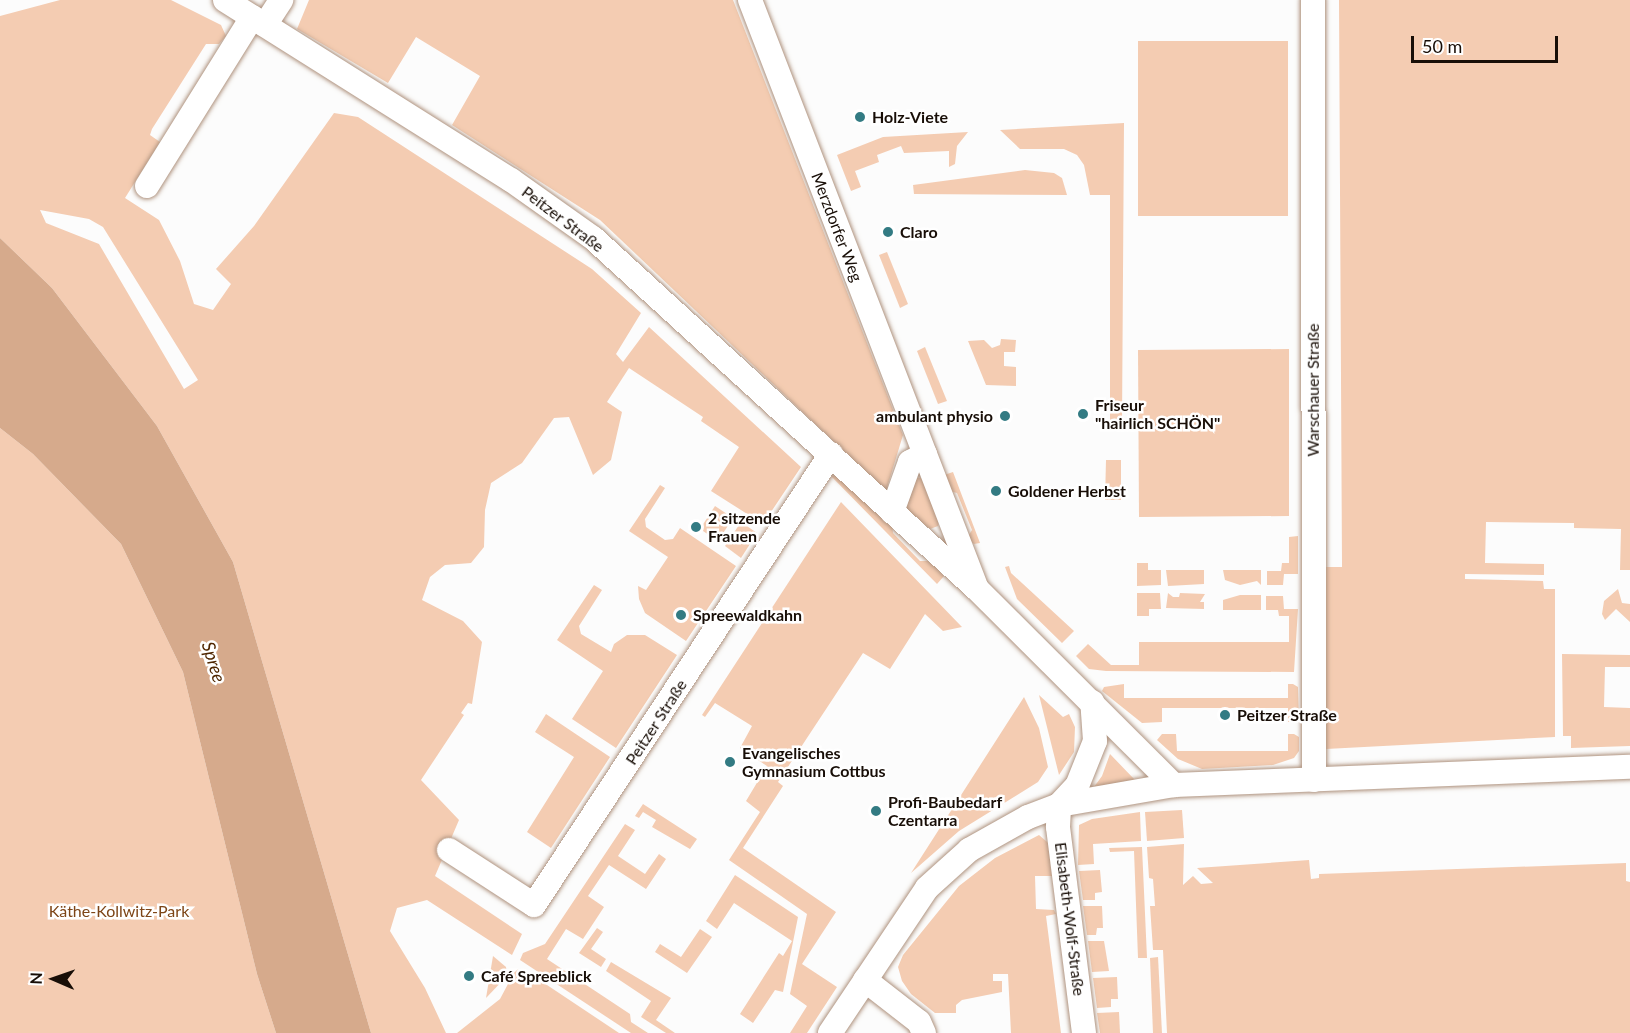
<!DOCTYPE html>
<html>
<head>
<meta charset="utf-8">
<style>
	body { margin:0 }
	#map { position:relative; width:1630px; height:1033px; overflow:hidden; background:#fcfcfc; font-family:Lato,sans-serif }
	div>[style] { position:absolute }
	[style*='--x'] { left:calc(var(--x)*1px); top:calc(var(--y)*1px); width:calc(var(--w)*1px); rotate:calc(var(--a)*1deg) }
	.green>* { inset:0; background:#f4ccb2 }
	.water>* { inset:0; background:#d6aa8c }
	.roads { filter:drop-shadow(0 0 2px #af937f) drop-shadow(0 0 2px #af937f) }
	.minor>* { height:24px; margin:-12px; padding:0 12px; transform-origin:12px; border-radius:12px; background:#fff }
	.dots>* { width:16px; height:16px; translate:-50% -50%; box-sizing:border-box; border:3px solid #fff; border-radius:50% }
	span { translate:-50% -50%; white-space:nowrap; text-align:center; line-height:1.15; -webkit-text-stroke:5px #fff; paint-order:stroke }
	.poi-label { font-size:16px; color:#180e07; font-weight:700 }
	.left { translate:0 -50%; text-align:left }
	.right { translate:-100% -50%; text-align:right }
	.street-label { font-size:16px; color:#180e07 }
	.park-label { font-size:16px; color:#7d4517 }
	.water-label { font-size:18px; color:#4f2601; font-style:italic }
	.north { position:absolute; left:24px; top:949px; width:60px; height:60px; -webkit-text-stroke:4px #fff; paint-order:stroke; rotate:272deg; font-size:16px; font-weight:700; line-height:24px; text-align:center; color:#180e07 }
	.north::after { content:''; display:block; margin:auto; width:21px; height:27px; background:#180e07; clip-path:polygon(50% 0,100% 100%,50% 72%,0 100%) }
	.scale { position:absolute; left:1411px; top:36px; width:147px; height:27px; box-sizing:border-box; border:3px solid #180e07; border-top:0; padding-left:8px; font-size:18px; line-height:21px; white-space:nowrap; color:#180e07; -webkit-text-stroke:4px #fff; paint-order:stroke }
</style>
</head>
<body>
<div id="map">
	<div class="green">
		<div style="clip-path:polygon(evenodd,60px 0,171px 0,221px 25px,226px 36px,219px 44px,206px 44px,152px 129px,150px 135px,160px 142px,125px 198px,159px 220px,180px 261px,194px 304px,213px 310px,231px 284px,216px 269px,254px 226px,334px 113px,358px 117px,592px 269px,641px 313px,616px 354px,623px 362px,649px 327px,801px 467px,763px 524px,711px 491px,739px 447px,701px 421px,703px 417px,629px 368px,607px 402px,622px 412px,611px 460px,593px 475px,569px 417px,554px 418px,522px 463px,491px 483px,485px 510px,484px 547px,471px 563px,445px 565px,430px 577px,422px 600px,463px 621px,482px 642px,472px 704px,468px 703px,461px 713px,464px 715px,421px 780px,459px 820px,435px 876px,522px 934px,512px 955px,427px 900px,397px 908px,390px 931px,425px 988px,446px 1033px,371px 1033px,233px 562px,157px 426px,52px 288px,0 238px,0 16px,60px 0,40px 210px,89px 219px,103px 227px,198px 380px,184px 389px,99px 244px,46px 223px,40px 210px)"></div>
		<div style="clip-path:polygon(309px 0,733px 0,903px 435px,886px 491px,600px 220px,452px 125px,480px 76px,416px 37px,388px 83px,297px 29px)"></div>
		<div style="clip-path:polygon(1339px 0,1630px 0,1630px 570px,1620px 570px,1621px 529px,1574px 528px,1574px 523px,1486px 522px,1485px 563px,1544px 564px,1544px 575px,1465px 574px,1465px 579px,1543px 581px,1544px 589px,1555px 589px,1555px 737px,1326px 749px,1326px 567px,1342px 567px)"></div>
		<div style="clip-path:polygon(1138px 41px,1288px 41px,1288px 216px,1138px 216px)"></div>
		<div style="clip-path:polygon(1124px 123px,1122px 425px,1110px 425px,1110px 195px,1090px 195px,1084px 165px,1077px 155px,1064px 149px,1020px 149px,1000px 130px)"></div>
		<div style="clip-path:polygon(968px 132px,957px 146px,955px 164px,949px 167px,949px 151px,904px 153px,901px 146px,877px 155px,879px 162px,855px 171px,861px 187px,851px 191px,837px 155px,883px 137px)"></div>
		<div style="clip-path:polygon(1025px 170px,1054px 173px,1062px 178px,1067px 195px,914px 194px,913px 185px)"></div>
		<div style="clip-path:polygon(887px 252px,908px 304px,900px 308px,879px 255px)"></div>
		<div style="clip-path:polygon(1001px 339px,1016px 340px,1015px 352px,1004px 352px,1004px 366px,1016px 367px,1016px 386px,986px 385px,968px 341px,984px 340px,992px 348px,1000px 345px)"></div>
		<div style="clip-path:polygon(925px 347px,947px 401px,938px 404px,917px 351px)"></div>
		<div style="clip-path:polygon(1289px 349px,1289px 516px,1139px 517px,1138px 350px)"></div>
		<div style="clip-path:polygon(0 428px,33px 454px,121px 544px,183px 672px,257px 974px,276px 1033px,0 1033px)"></div>
		<div style="clip-path:polygon(1106px 460px,1121px 460px,1121px 500px,1105px 500px)"></div>
		<div style="clip-path:polygon(953px 472px,980px 543px,974px 544px,967px 538px,972px 530px,957px 493px,949px 491px,944px 475px)"></div>
		<div style="clip-path:polygon(831px 476px,841px 476px,892px 524px,893px 533px,920px 561px,930px 561px,944px 576px,937px 584px)"></div>
		<div style="clip-path:polygon(913px 478px,924px 478px,940px 516px,938px 526px,930px 529px,902px 506px)"></div>
		<div style="clip-path:polygon(660px 485px,665px 488px,645px 519px,646px 527px,665px 540px,673px 539px,680px 528px,736px 566px,686px 641px,645px 613px,639px 599px,638px 586px,646px 590px,668px 557px,629px 531px)"></div>
		<div style="clip-path:polygon(841px 502px,962px 627px,943px 631px,925px 614px,890px 669px,863px 653px,778px 782px,783px 786px,743px 848px,836px 912px,802px 964px,837px 987px,807px 1033px,790px 1033px,807px 1006px,790px 994px,807px 914px,729px 860px,760px 812px,746px 801px,767px 766px,740px 748px,752px 726px,715px 703px,705px 717px,702px 715px)"></div>
		<div style="clip-path:polygon(715px 506px,733px 518px,718px 541px,700px 529px)"></div>
		<div style="clip-path:polygon(741px 522px,757px 533px,741px 558px,725px 546px)"></div>
		<div style="clip-path:polygon(1298px 536px,1298px 574px,1284px 574px,1283px 585px,1267px 585px,1267px 571px,1281px 571px,1282px 563px,1289px 563px,1289px 537px)"></div>
		<div style="clip-path:polygon(1137px 563px,1148px 563px,1148px 570px,1161px 570px,1161px 585px,1137px 586px)"></div>
		<div style="clip-path:polygon(1009px 566px,1011px 573px,1074px 631px,1062px 643px,1017px 599px,1005px 567px)"></div>
		<div style="clip-path:polygon(1166px 570px,1204px 570px,1204px 584px,1168px 586px)"></div>
		<div style="clip-path:polygon(1223px 570px,1261px 570px,1261px 585px,1257px 581px,1240px 585px,1225px 580px)"></div>
		<div style="clip-path:polygon(594px 585px,602px 590px,579px 626px,581px 634px,611px 652px,614px 644px,627px 635px,645px 635px,677px 655px,616px 748px,572px 719px,603px 671px,557px 640px)"></div>
		<div style="clip-path:polygon(1618px 589px,1622px 603px,1630px 604px,1630px 622px,1616px 609px,1605px 620px,1602px 614px,1604px 601px)"></div>
		<div style="clip-path:polygon(1137px 593px,1160px 593px,1161px 609px,1149px 609px,1149px 616px,1137px 616px)"></div>
		<div style="clip-path:polygon(1168px 593px,1173px 597px,1179px 597px,1180px 593px,1205px 594px,1200px 602px,1204px 602px,1204px 609px,1166px 608px)"></div>
		<div style="clip-path:polygon(1240px 595px,1261px 595px,1261px 610px,1223px 610px,1223px 600px)"></div>
		<div style="clip-path:polygon(1266px 596px,1283px 596px,1284px 609px,1298px 609px,1294px 672px,1106px 671px,1089px 669px,1076px 656px,1088px 644px,1111px 665px,1139px 665px,1139px 642px,1289px 642px,1289px 616px,1279px 616px,1278px 610px,1266px 610px)"></div>
		<div style="clip-path:polygon(1562px 654px,1630px 655px,1630px 667px,1605px 667px,1604px 707px,1630px 708px,1630px 746px,1571px 748px,1571px 736px,1563px 736px)"></div>
		<div style="clip-path:polygon(1124px 684px,1124px 698px,1288px 698px,1288px 684px,1293px 684px,1298px 687px,1299px 720px,1288px 722px,1288px 708px,1162px 708px,1162px 722px,1142px 723px,1102px 691px,1104px 687px)"></div>
		<div style="clip-path:polygon(1039px 695px,1063px 717px,1069px 714px,1075px 727px,1074px 752px,1059px 775px)"></div>
		<div style="clip-path:polygon(1024px 697px,1039px 728px,1048px 767px,1038px 782px,959px 831px,911px 873px)"></div>
		<div style="clip-path:polygon(546px 714px,610px 757px,551px 848px,527px 832px,574px 757px,535px 732px)"></div>
		<div style="clip-path:polygon(1162px 734px,1176px 734px,1177px 751px,1288px 751px,1288px 734px,1294px 734px,1299px 737px,1299px 751px,1294px 758px,1273px 765px,1202px 769px,1178px 759px,1157px 740px)"></div>
		<div style="clip-path:polygon(1110px 754px,1135px 780px,1094px 787px,1102px 776px)"></div>
		<div style="clip-path:polygon(643px 804px,697px 839px,690px 849px,652px 827px,656px 820px,643px 812px,639px 818px,635px 816px)"></div>
		<div style="clip-path:polygon(1182px 810px,1184px 838px,1147px 841px,1145px 812px)"></div>
		<div style="clip-path:polygon(1140px 812px,1141px 841px,1093px 844px,1094px 864px,1078px 865px,1079px 825px,1092px 819px)"></div>
		<div style="clip-path:polygon(625px 824px,635px 830px,618px 856px,645px 874px,659px 854px,666px 859px,646px 889px,609px 865px,588px 896px,604px 907px,583px 939px,566px 929px,547px 959px,630px 1014px,631px 1022px,648px 1033px,631px 1033px,520px 960px,523px 953px,545px 944px)"></div>
		<div style="clip-path:polygon(1039px 835px,1053px 847px,1055px 861px,1050px 863px,1052px 876px,1035px 876px,1036px 909px,1054px 910px,1056px 914px,1046px 916px,1061px 1033px,1011px 1033px,1008px 974px,993px 974px,993px 981px,1002px 981px,1002px 992px,962px 1000px,956px 1005px,956px 1013px,935px 1013px,911px 994px,902px 981px,898px 967px,903px 955px,959px 886px,995px 858px)"></div>
		<div style="clip-path:polygon(1184px 844px,1183px 885px,1193px 876px,1201px 884px,1213px 883px,1197px 868px,1309px 860px,1311px 879px,1319px 878px,1319px 874px,1626px 863px,1626px 881px,1630px 882px,1630px 1033px,1167px 1033px,1163px 950px,1153px 950px,1150px 906px,1155px 906px,1153px 879px,1149px 878px,1147px 847px)"></div>
		<div style="clip-path:polygon(1142px 847px,1147px 958px,1138px 958px,1134px 851px,1110px 852px,1109px 848px)"></div>
		<div style="clip-path:polygon(1100px 870px,1102px 892px,1095px 893px,1095px 900px,1083px 900px,1079px 871px)"></div>
		<div style="clip-path:polygon(735px 875px,798px 917px,783px 992px,775px 990px,753px 1023px,740px 1014px,779px 953px,783px 956px,792px 941px,734px 903px,717px 929px,706px 921px)"></div>
		<div style="clip-path:polygon(1083px 906px,1102px 906px,1103px 928px,1097px 928px,1096px 935px,1087px 935px)"></div>
		<div style="clip-path:polygon(597px 928px,603px 932px,591px 949px,606px 959px,601px 967px,579px 953px)"></div>
		<div style="clip-path:polygon(700px 929px,712px 937px,687px 973px,655px 952px,660px 944px,681px 957px)"></div>
		<div style="clip-path:polygon(1088px 941px,1104px 941px,1109px 971px,1092px 972px)"></div>
		<div style="clip-path:polygon(493px 956px,506px 967px,507px 976px,486px 998px)"></div>
		<div style="clip-path:polygon(1158px 957px,1162px 1033px,1153px 1033px,1150px 958px)"></div>
		<div style="clip-path:polygon(611px 962px,671px 998px,656px 1020px,675px 1033px,666px 1033px,641px 1017px,651px 1001px,606px 971px)"></div>
		<div style="clip-path:polygon(516px 969px,532px 975px,619px 1033px,457px 1033px,500px 999px)"></div>
		<div style="clip-path:polygon(1117px 977px,1118px 999px,1111px 999px,1111px 1007px,1097px 1008px,1093px 978px)"></div>
		<div style="clip-path:polygon(1119px 1012px,1120px 1033px,1100px 1033px,1097px 1013px)"></div>
	</div>
	<div class="water">
		<div style="clip-path:polygon(0 238px,52px 288px,157px 426px,233px 562px,371px 1033px,276px 1033px,257px 974px,183px 672px,121px 544px,33px 454px,0 428px)"></div>
	</div>
	<div class="roads">
		<div class="minor">
			<div style="--x:225;--y:0;--w:338;--a:32.2"></div>
			<div style="--x:511;--y:180;--w:100;--a:35.3"></div>
			<div style="--x:593;--y:238;--w:520;--a:42.43"></div>
			<div style="--x:977;--y:589;--w:278;--a:44.9"></div>
			<div style="--x:750;--y:0;--w:626;--a:68.93"></div>
			<div style="--x:1313;--y:0;--w:780;--a:89.93"></div>
			<div style="--x:265;--y:25;--w:30;--a:-57"></div>
			<div style="--x:147;--y:186;--w:199;--a:-58.1"></div>
			<div style="--x:892;--y:512;--w:53;--a:-70.2"></div>
			<div style="--x:910;--y:462;--w:17;--a:-28"></div>
			<div style="--x:449;--y:850;--w:101;--a:32.9"></div>
			<div style="--x:534;--y:905;--w:540;--a:-56.63"></div>
			<div style="--x:865;--y:980;--w:68;--a:37.9"></div>
			<div style="--x:919;--y:1022;--w:12;--a:66"></div>
			<div style="--x:830;--y:1033;--w:174;--a:-56.2"></div>
			<div style="--x:927;--y:888;--w:57;--a:-42.1"></div>
			<div style="--x:969;--y:850;--w:68;--a:-29.2"></div>
			<div style="--x:1028;--y:817;--w:33;--a:-21"></div>
			<div style="--x:1059;--y:805;--w:117;--a:-9.9"></div>
			<div style="--x:1174;--y:785;--w:456;--a:-2.3"></div>
			<div style="--x:1084;--y:1033;--w:208;--a:-97.2"></div>
			<div style="--x:1058;--y:827;--w:22;--a:-87"></div>
			<div style="--x:1059;--y:805;--w:26;--a:-47"></div>
			<div style="--x:1077;--y:786;--w:48;--a:-68.2"></div>
			<div style="--x:1095;--y:741;--w:39;--a:-94"></div>
		</div>
	</div>
	<div class="dots">
		<div style="left:860px;top:117px;background:#337b83"></div>
		<div style="left:888px;top:232px;background:#337b83"></div>
		<div style="left:1083px;top:414px;background:#337b83"></div>
		<div style="left:1005px;top:416px;background:#337b83"></div>
		<div style="left:996px;top:491px;background:#337b83"></div>
		<div style="left:696px;top:527px;background:#337b83"></div>
		<div style="left:681px;top:615px;background:#337b83"></div>
		<div style="left:1225px;top:715px;background:#337b83"></div>
		<div style="left:730px;top:762px;background:#337b83"></div>
		<div style="left:876px;top:811px;background:#337b83"></div>
		<div style="left:469px;top:976px;background:#337b83"></div>
	</div>
	<div class="poi-label">
		<span class="left" style="left:872px;top:117px">Holz-Viete</span>
		<span class="left" style="left:900px;top:232px">Claro</span>
		<span class="left" style="left:1095px;top:414px">Friseur<br>"hairlich SCHÖN"</span>
		<span class="right" style="left:993px;top:416px">ambulant physio</span>
		<span class="left" style="left:1008px;top:491px">Goldener Herbst</span>
		<span class="left" style="left:708px;top:527px">2 sitzende<br>Frauen</span>
		<span class="left" style="left:693px;top:615px">Spreewaldkahn</span>
		<span class="left" style="left:1237px;top:715px">Peitzer Straße</span>
		<span class="left" style="left:742px;top:762px">Evangelisches<br>Gymnasium Cottbus</span>
		<span class="left" style="left:888px;top:811px">Profi-Baubedarf<br>Czentarra</span>
		<span class="left" style="left:481px;top:976px">Café Spreeblick</span>
	</div>
	<div class="street-label">
		<span style="left:563px;top:219px;rotate:37deg">Peitzer Straße</span>
		<span style="left:837px;top:227px;rotate:69deg">Merzdorfer Weg</span>
		<span style="left:1313px;top:390px;rotate:-90deg">Warschauer Straße</span>
		<span style="left:656px;top:722px;rotate:-57deg">Peitzer Straße</span>
		<span style="left:1070px;top:919px;rotate:83deg">Elisabeth-Wolf-Straße</span>
	</div>
	<div class="park-label">
		<span style="left:119px;top:911px">Käthe-Kollwitz-Park</span>
	</div>
	<div class="water-label">
		<span style="left:214px;top:662px;rotate:73deg">Spree</span>
	</div>
	<div class="north">N</div>
	<div class="scale">50 m</div>
</div>
</body>
</html>
